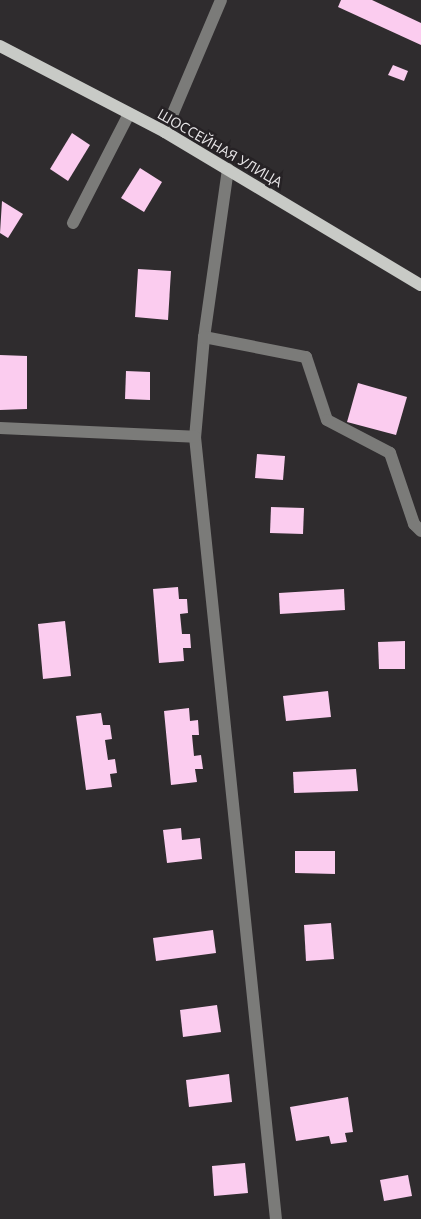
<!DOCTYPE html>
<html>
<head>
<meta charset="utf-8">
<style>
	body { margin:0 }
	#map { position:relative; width:421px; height:1219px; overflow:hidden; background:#2f2c2e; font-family:"Open Sans",sans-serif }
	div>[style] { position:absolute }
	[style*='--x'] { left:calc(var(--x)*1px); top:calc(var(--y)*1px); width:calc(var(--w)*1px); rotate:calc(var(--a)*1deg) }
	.building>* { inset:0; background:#fbccef }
	.minor>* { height:12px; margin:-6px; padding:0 6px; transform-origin:6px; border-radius:6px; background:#7b7b79 }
	.major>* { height:12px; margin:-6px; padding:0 6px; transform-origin:6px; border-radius:6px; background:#c8cac6 }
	span { translate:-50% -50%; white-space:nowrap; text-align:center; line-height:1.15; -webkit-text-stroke:5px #262225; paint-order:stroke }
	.street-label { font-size:14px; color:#e9e7e9 }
</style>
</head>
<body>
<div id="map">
	<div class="building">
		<div style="clip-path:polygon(341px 0,372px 0,421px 23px,421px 45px,338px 7px)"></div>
		<div style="clip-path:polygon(393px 65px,408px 71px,404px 81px,388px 75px)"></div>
		<div style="clip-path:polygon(72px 133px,90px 145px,68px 181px,50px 169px)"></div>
		<div style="clip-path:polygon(140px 168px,162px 182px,144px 212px,121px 198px)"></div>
		<div style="clip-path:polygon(2px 201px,23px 214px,8px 238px,0 233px)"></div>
		<div style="clip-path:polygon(138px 269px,171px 271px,168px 320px,135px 317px)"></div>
		<div style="clip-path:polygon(0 355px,27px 356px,27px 409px,0 410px)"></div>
		<div style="clip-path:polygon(126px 371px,150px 372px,150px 400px,125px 399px)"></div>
		<div style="clip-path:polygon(358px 383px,407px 397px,396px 435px,347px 422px)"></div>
		<div style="clip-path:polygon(257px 454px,285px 456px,283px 480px,255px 478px)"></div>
		<div style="clip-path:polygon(271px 507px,304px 508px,303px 534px,270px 533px)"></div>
		<div style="clip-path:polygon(178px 587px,179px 599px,187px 599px,188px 613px,180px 614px,182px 634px,190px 634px,191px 648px,183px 648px,184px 661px,159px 663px,153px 589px)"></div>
		<div style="clip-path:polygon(344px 589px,345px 610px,280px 614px,279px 593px)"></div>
		<div style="clip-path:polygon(65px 621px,71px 676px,43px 679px,38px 624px)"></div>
		<div style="clip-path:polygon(405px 641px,405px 669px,379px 669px,378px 642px)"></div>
		<div style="clip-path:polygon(328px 691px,331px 717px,286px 721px,283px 696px)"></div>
		<div style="clip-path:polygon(189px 708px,190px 721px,198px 720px,199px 735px,192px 735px,194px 756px,201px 755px,203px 769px,195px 769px,197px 782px,171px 785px,164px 711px)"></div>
		<div style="clip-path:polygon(101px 713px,103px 725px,110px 725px,112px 739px,105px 740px,108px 760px,115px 759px,117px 773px,110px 774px,112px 787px,86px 790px,76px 716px)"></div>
		<div style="clip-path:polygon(356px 769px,358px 791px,294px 793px,293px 772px)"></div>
		<div style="clip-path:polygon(181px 828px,182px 840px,200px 838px,202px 859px,167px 863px,163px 830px)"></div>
		<div style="clip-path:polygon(295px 851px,335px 851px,335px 874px,295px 873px)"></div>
		<div style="clip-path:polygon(331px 923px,334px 959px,306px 961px,304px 925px)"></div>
		<div style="clip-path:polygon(213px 930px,216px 953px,156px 961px,153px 938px)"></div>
		<div style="clip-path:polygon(217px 1005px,221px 1032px,183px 1037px,180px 1010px)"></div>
		<div style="clip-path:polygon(229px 1074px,232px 1102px,189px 1107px,186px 1080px)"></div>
		<div style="clip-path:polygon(348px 1097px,353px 1132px,345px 1133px,347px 1142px,331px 1144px,329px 1136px,296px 1141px,290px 1107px)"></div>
		<div style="clip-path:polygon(245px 1163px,248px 1193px,214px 1196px,212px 1166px)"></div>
		<div style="clip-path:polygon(408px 1175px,412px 1196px,384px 1201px,380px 1180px)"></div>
	</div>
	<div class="minor">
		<div style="--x:165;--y:132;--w:143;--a:-67"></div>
		<div style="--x:228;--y:169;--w:170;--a:98.1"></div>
		<div style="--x:204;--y:337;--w:100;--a:95.1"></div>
		<div style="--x:195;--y:437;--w:786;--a:84.09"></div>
		<div style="--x:73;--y:223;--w:123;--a:-62.8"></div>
		<div style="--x:204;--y:337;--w:104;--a:11.1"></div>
		<div style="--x:306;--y:357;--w:66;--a:71.6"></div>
		<div style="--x:327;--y:420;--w:71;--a:27.6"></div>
		<div style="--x:390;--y:453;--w:75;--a:71.3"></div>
		<div style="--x:414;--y:524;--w:10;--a:45"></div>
		<div style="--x:0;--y:428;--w:195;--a:2.6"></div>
	</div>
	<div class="major">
		<div style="--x:0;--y:46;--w:186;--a:27.5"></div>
		<div style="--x:165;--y:132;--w:298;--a:30.9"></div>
	</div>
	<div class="street-label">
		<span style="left:220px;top:148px;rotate:30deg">ШОССЕЙНАЯ УЛИЦА</span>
	</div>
</div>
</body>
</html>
